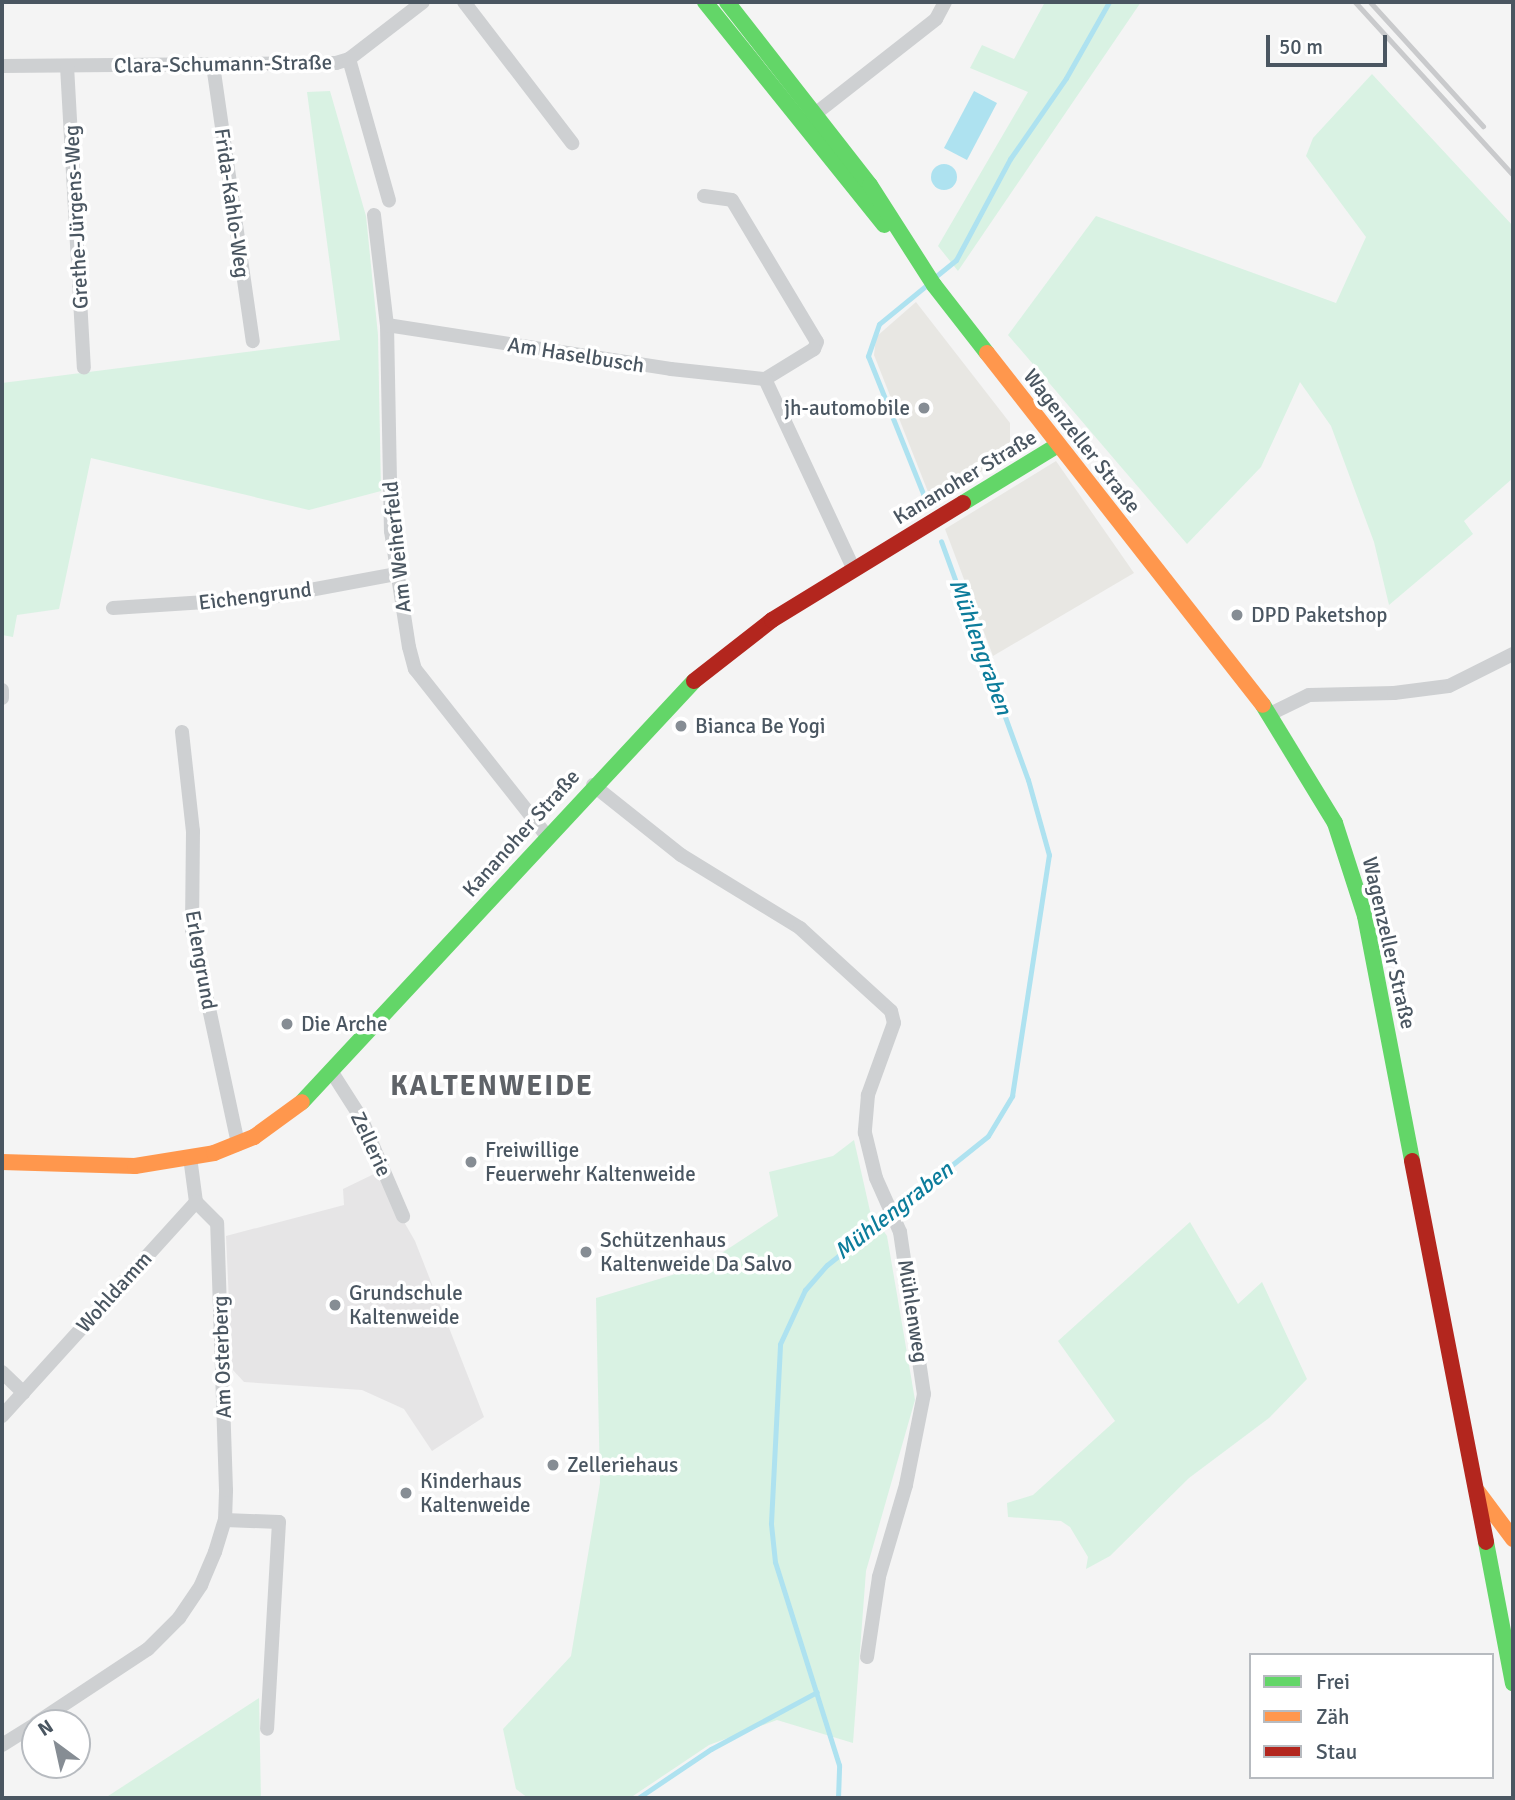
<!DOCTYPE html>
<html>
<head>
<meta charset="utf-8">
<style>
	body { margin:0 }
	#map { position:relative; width:1515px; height:1800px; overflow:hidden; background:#f4f4f4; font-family:Signika,sans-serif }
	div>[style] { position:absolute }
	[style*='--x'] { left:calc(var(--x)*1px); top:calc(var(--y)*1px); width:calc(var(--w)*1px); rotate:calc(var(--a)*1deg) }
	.commercial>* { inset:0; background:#e8e7e3 }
	.education>* { inset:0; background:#e6e5e6 }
	.green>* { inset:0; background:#d9f2e3 }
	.water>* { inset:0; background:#aee2f0 }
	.round { border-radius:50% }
	.stream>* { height:5px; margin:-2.5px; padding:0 2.5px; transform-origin:2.5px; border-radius:2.5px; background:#aee2f0 }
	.street>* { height:14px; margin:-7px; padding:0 7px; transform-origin:7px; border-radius:7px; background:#ced0d2 }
	.fast>* { height:16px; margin:-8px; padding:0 8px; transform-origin:8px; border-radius:8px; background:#63d668 }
	.slow>* { height:16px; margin:-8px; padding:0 8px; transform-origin:8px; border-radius:8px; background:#ff974d }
	.jam>* { height:16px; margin:-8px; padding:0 8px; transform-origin:8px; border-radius:8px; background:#b3261e }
	.rail>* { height:5px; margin:-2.5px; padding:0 2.5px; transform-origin:2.5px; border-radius:2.5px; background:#c9cacc }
	.dots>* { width:19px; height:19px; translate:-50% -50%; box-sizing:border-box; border:4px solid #fff; border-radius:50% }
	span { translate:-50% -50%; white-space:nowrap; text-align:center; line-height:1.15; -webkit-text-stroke:7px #fff; paint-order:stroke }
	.street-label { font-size:21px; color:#4a5661 }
	.poi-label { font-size:21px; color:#4a5661 }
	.right { translate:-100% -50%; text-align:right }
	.left { translate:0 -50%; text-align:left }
	.water-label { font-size:23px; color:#0c7c9b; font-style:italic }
	.district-label { font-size:28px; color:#5f6368; font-weight:700; letter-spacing:2px }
	.frame { position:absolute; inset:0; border:4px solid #4a5661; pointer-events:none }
	.legend { position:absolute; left:1249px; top:1653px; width:245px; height:126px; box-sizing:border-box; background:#fff; border:2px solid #b7bbc0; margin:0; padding:9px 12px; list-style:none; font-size:21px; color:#4a5661 }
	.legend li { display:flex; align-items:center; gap:14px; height:35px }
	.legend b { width:35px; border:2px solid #b7bbc0 }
	.north { position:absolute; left:21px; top:1709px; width:70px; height:70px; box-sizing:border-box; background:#fff; border:2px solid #b7bbc0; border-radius:50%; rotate:327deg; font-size:19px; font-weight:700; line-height:28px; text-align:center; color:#4a5661 }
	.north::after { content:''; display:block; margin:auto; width:24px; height:32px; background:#868d94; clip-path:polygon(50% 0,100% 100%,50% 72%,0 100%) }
	.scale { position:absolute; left:1266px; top:35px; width:121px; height:32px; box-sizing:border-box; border:4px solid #4a5661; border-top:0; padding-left:9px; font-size:21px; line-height:24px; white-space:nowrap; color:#4a5661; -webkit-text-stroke:5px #fff; paint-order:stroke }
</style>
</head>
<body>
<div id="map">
	<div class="commercial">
		<div style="clip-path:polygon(916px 302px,1010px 423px,1010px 442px,997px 462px,932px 502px,874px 355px,876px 337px)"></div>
		<div style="clip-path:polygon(1056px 461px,1134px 573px,993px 656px,945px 529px)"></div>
	</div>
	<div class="education">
		<div style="clip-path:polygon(376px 1173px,415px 1241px,484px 1417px,432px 1451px,404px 1409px,362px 1390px,244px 1382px,232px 1369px,226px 1236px,344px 1205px,343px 1189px)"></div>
	</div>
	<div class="green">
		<div style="clip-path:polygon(1045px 2px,1141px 2px,958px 271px,938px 246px,1028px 92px,970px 68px,982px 45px,1014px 59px)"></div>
		<div style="clip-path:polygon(1372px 74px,1513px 226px,1513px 478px,1464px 521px,1473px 534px,1389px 605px,1374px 542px,1331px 426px,1300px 382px,1261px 467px,1187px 544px,1008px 335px,1096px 216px,1336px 303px,1366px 237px,1306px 156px,1313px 138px)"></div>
		<div style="clip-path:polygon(330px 91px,366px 216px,378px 335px,381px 491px,309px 510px,91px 458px,59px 609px,17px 615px,13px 637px,2px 635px,2px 383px,340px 340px,307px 92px)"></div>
		<div style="clip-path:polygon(854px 1140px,870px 1211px,887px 1236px,915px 1400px,866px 1571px,853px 1743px,777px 1720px,709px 1745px,630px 1798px,528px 1798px,516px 1789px,503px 1729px,571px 1656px,600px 1483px,596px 1298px,702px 1266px,778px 1216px,769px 1172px,833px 1156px)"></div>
		<div style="clip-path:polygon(1190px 1222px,1238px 1304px,1262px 1282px,1307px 1379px,1269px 1418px,1189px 1478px,1110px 1556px,1086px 1569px,1088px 1557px,1070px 1527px,1061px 1521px,1008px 1517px,1007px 1503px,1033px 1495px,1115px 1421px,1058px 1341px)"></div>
		<div style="clip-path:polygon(259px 1698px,261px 1798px,105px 1798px)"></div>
	</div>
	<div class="water">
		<div style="clip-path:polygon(974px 91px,997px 103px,967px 160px,944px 148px)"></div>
		<div class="round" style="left:931px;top:164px;width:26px;height:26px"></div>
	</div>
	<div class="stream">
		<div style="--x:935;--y:277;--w:27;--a:-39"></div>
		<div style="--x:956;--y:260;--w:115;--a:-61.9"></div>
		<div style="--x:1010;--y:159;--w:98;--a:-55.3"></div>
		<div style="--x:1066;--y:78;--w:87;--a:-60.5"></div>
		<div style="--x:928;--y:284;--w:63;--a:140.8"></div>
		<div style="--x:879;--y:324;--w:34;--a:109"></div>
		<div style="--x:868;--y:356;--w:162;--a:68.2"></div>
		<div style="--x:638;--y:1798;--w:88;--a:-33.9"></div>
		<div style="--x:711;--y:1749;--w:120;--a:-28.3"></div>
		<div style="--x:838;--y:1798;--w:33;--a:-88"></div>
		<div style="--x:839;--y:1765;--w:213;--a:-107.5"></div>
		<div style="--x:775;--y:1562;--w:39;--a:-96"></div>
		<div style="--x:771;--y:1523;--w:179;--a:-87.1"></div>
		<div style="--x:780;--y:1344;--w:60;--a:-65.2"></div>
		<div style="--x:805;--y:1290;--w:33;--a:-49"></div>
		<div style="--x:827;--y:1265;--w:206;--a:-38.7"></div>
		<div style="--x:988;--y:1136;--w:47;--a:-59"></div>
		<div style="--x:1012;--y:1096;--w:244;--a:-81.3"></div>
		<div style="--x:1049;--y:855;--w:78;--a:-105.6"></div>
		<div style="--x:1028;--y:780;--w:254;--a:-110"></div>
	</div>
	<div class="street">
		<div style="--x:464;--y:2;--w:178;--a:52.5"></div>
		<div style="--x:349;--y:59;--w:147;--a:74.2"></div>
		<div style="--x:213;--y:65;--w:279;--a:81.8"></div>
		<div style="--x:2;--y:66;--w:334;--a:-0.5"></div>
		<div style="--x:336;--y:63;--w:14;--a:-17"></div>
		<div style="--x:349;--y:59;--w:93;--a:-37.6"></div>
		<div style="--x:67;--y:66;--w:302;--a:86.8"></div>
		<div style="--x:815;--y:114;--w:154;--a:-38.1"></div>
		<div style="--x:936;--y:19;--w:19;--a:-62"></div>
		<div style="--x:704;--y:196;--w:28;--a:8"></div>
		<div style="--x:732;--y:200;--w:165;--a:59.1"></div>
		<div style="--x:817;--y:342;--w:8;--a:113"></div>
		<div style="--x:814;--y:349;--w:57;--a:148.5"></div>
		<div style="--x:374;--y:215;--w:111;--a:83.3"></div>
		<div style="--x:387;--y:325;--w:206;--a:88.9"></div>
		<div style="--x:391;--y:531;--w:117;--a:81.2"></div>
		<div style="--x:409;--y:647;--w:23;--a:75"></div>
		<div style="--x:415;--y:669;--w:211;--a:51.7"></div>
		<div style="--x:387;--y:325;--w:287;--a:8.8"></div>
		<div style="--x:671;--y:369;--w:95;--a:6.1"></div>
		<div style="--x:765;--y:379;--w:208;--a:65"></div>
		<div style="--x:113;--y:608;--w:154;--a:-3.7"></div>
		<div style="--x:267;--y:598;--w:132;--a:-10.5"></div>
		<div style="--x:2;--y:698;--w:8;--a:-90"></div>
		<div style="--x:1270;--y:714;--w:43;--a:-26"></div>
		<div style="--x:1309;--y:695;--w:85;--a:-1.3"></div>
		<div style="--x:1394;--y:693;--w:55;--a:-7.3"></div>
		<div style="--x:1449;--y:686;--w:72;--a:-26.6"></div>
		<div style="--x:182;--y:732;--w:100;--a:83.7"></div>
		<div style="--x:193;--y:831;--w:98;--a:90.6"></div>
		<div style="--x:192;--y:929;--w:220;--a:77.9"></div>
		<div style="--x:593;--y:785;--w:112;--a:38.5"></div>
		<div style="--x:681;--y:855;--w:140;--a:31.5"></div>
		<div style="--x:800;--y:928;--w:123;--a:42.4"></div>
		<div style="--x:891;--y:1011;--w:12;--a:76"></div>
		<div style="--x:894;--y:1023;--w:77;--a:109.9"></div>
		<div style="--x:868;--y:1095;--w:38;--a:95"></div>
		<div style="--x:865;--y:1133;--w:46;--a:76.3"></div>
		<div style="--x:876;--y:1178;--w:59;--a:66"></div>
		<div style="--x:900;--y:1232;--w:164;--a:81.6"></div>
		<div style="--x:924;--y:1394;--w:93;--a:101.2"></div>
		<div style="--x:906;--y:1485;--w:96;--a:106.4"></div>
		<div style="--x:879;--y:1577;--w:81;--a:98.5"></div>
		<div style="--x:333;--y:1074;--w:52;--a:57.5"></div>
		<div style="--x:361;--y:1118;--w:107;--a:66.8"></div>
		<div style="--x:190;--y:1157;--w:45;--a:82.4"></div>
		<div style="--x:2;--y:1372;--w:30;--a:44"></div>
		<div style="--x:2;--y:1416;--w:289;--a:-47.8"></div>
		<div style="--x:225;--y:1520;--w:54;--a:2.1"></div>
		<div style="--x:279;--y:1522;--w:207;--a:93.3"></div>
		<div style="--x:36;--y:1723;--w:134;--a:-33.5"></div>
		<div style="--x:148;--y:1649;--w:44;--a:-45"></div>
		<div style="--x:179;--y:1618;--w:40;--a:-56"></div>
		<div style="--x:201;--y:1585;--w:36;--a:-67"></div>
		<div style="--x:215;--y:1552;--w:34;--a:-73"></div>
		<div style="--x:225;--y:1520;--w:30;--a:-88"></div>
		<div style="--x:226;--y:1490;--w:267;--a:-91.9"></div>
		<div style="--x:217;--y:1223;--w:30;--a:-135"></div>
		<div style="--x:2;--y:1745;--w:39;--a:-32"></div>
	</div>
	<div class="fast">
		<div style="--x:705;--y:2;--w:286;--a:51.2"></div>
		<div style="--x:727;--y:2;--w:232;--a:52"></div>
		<div style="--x:870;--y:185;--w:119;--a:57.4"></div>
		<div style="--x:934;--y:285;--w:86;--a:52.1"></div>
		<div style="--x:963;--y:503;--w:111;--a:-31.4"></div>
		<div style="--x:1263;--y:705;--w:138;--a:58.6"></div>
		<div style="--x:1335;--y:823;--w:98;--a:72.1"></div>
		<div style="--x:1365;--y:916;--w:249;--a:79.1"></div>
		<div style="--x:302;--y:1102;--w:575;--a:-47.04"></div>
		<div style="--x:1486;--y:1542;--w:144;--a:79.2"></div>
	</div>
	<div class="slow">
		<div style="--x:987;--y:353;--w:447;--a:51.9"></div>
		<div style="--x:2;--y:1162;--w:133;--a:1.7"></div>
		<div style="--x:135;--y:1166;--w:80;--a:-9.3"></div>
		<div style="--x:214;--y:1153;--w:43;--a:-21.8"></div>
		<div style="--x:254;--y:1137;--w:59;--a:-36.1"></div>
		<div style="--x:1478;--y:1492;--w:59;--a:53.3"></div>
	</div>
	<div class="jam">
		<div style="--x:694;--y:681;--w:99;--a:-38"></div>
		<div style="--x:772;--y:620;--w:224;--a:-31.5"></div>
		<div style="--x:1412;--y:1161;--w:388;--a:79"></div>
	</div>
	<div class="rail">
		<div style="--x:1355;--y:2;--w:234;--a:47.6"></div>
		<div style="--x:1370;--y:2;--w:168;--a:47.7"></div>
	</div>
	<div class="dots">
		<div style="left:924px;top:408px;background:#868d94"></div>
		<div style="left:1237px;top:615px;background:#868d94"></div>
		<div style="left:681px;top:726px;background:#868d94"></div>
		<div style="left:287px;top:1024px;background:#868d94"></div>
		<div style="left:471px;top:1162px;background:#868d94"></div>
		<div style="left:586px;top:1252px;background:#868d94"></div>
		<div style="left:335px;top:1305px;background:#868d94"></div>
		<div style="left:553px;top:1465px;background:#868d94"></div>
		<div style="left:406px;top:1493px;background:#868d94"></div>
	</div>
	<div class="street-label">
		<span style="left:223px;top:64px;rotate:-1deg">Clara-Schumann-Straße</span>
		<span style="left:232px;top:203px;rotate:82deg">Frida-Kahlo-Weg</span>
		<span style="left:76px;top:217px;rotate:-93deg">Grethe-Jürgens-Weg</span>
		<span style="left:576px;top:355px;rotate:9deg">Am Haselbusch</span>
		<span style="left:1082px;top:441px;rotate:52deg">Wagenzeller Straße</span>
		<span style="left:965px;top:477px;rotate:-31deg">Kananoher Straße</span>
		<span style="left:397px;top:547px;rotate:-96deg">Am Weiherfeld</span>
		<span style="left:255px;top:596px;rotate:-7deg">Eichengrund</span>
		<span style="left:521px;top:833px;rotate:-48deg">Kananoher Straße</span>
		<span style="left:1389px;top:943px;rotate:77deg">Wagenzeller Straße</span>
		<span style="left:201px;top:960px;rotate:80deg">Erlengrund</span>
		<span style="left:371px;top:1144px;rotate:65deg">Zellerie</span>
		<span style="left:114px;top:1292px;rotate:-48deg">Wohldamm</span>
		<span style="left:913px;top:1311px;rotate:81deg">Mühlenweg</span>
		<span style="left:222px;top:1357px;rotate:-92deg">Am Osterberg</span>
	</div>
	<div class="poi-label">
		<span class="right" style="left:910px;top:408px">jh-automobile</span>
		<span class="left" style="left:1251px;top:615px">DPD Paketshop</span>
		<span class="left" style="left:695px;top:726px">Bianca Be Yogi</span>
		<span class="left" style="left:301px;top:1024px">Die Arche</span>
		<span class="left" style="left:485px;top:1162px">Freiwillige<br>Feuerwehr Kaltenweide</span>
		<span class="left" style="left:600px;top:1252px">Schützenhaus<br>Kaltenweide Da Salvo</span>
		<span class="left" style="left:349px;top:1305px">Grundschule<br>Kaltenweide</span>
		<span class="left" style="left:567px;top:1465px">Zelleriehaus</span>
		<span class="left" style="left:420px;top:1493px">Kinderhaus<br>Kaltenweide</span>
	</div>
	<div class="water-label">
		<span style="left:980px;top:647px;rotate:70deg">Mühlengraben</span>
		<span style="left:894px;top:1211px;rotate:-38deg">Mühlengraben</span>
	</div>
	<div class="district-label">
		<span style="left:492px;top:1086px">KALTENWEIDE</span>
	</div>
	<div class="frame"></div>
	<ul class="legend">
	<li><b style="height:9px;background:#63d668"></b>Frei</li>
	<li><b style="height:9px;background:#ff974d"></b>Zäh</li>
	<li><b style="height:9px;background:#b3261e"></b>Stau</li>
	</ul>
	<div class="north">N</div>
	<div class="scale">50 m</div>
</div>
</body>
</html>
